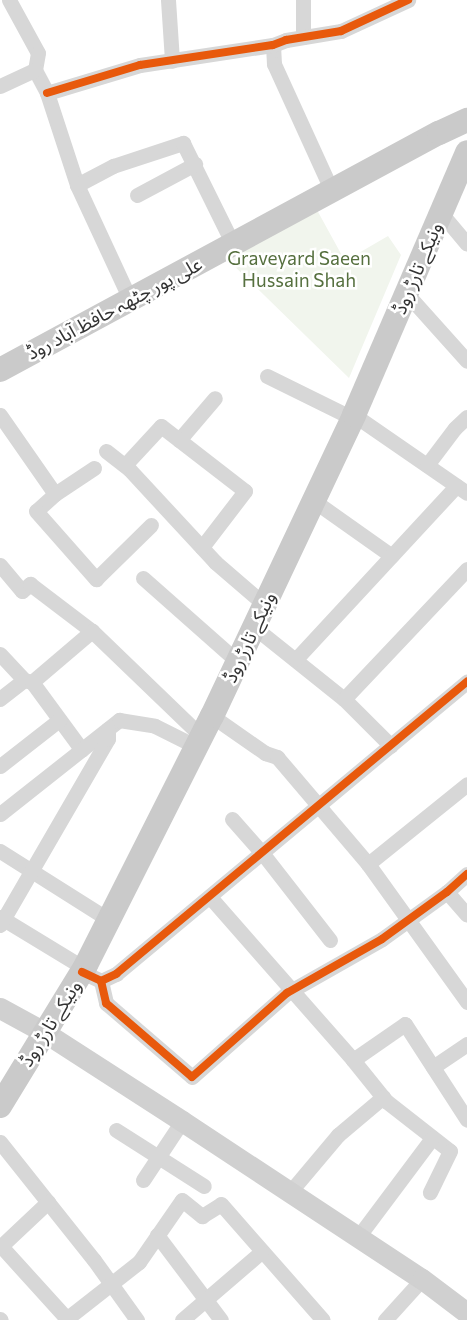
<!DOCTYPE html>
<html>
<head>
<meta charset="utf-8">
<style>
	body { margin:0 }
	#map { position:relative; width:467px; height:1320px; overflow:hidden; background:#fff; font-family:Commissioner,"Noto Sans Arabic",sans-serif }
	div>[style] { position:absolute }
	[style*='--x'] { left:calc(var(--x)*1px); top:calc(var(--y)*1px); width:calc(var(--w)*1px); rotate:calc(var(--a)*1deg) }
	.green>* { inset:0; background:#f1f5ed }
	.street>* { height:15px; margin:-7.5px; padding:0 7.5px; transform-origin:7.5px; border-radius:7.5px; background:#d7d7d7 }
	.secondary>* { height:21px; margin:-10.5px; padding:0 10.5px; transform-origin:10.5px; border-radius:10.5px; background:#d0d0d0 }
	.primary>* { height:24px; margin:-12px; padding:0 12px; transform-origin:12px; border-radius:12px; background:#cacaca }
	.cycleway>* { height:8px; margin:-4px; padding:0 4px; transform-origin:4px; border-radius:4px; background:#e8590c }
	span { translate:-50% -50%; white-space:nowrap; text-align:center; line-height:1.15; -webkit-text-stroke:5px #fff; paint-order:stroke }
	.park-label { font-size:19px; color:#56703f }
	.street-label { font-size:19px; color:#333 }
</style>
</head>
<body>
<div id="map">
	<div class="green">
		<div style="clip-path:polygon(317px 210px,345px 261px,388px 236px,401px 255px,349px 378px,226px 258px)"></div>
	</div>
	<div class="street">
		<div style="--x:9;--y:0;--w:60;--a:61.3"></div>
		<div style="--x:38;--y:53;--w:17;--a:100"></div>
		<div style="--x:35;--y:70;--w:26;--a:62"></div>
		<div style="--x:47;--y:93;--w:97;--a:71.9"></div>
		<div style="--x:77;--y:185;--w:126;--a:65.1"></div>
		<div style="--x:168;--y:0;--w:61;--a:86.2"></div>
		<div style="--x:303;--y:0;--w:37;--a:90"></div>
		<div style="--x:273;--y:45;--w:19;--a:87"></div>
		<div style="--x:274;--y:64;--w:140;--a:65.5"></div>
		<div style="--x:0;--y:86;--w:38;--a:-25"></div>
		<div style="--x:47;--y:93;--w:97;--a:-16.8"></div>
		<div style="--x:140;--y:65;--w:134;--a:-8.6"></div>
		<div style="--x:273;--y:45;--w:14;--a:-21"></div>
		<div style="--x:286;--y:40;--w:56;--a:-9.3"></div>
		<div style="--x:341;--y:31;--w:74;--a:-24.8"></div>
		<div style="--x:77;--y:185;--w:41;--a:-27.8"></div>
		<div style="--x:113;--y:166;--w:74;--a:-18.2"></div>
		<div style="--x:183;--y:143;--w:113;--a:63.7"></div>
		<div style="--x:137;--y:195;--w:66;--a:-28.1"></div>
		<div style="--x:441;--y:213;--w:40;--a:50"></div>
		<div style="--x:406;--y:293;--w:91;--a:48.1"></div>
		<div style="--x:267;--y:376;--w:95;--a:26.3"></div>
		<div style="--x:0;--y:415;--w:96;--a:55.2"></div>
		<div style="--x:354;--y:415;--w:137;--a:34.6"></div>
		<div style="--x:179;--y:440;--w:55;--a:-49.4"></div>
		<div style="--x:106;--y:451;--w:29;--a:38"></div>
		<div style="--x:129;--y:469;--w:127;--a:47.2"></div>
		<div style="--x:215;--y:562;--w:66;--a:40.7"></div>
		<div style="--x:125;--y:465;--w:53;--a:-47.3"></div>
		<div style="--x:161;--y:426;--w:106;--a:37.7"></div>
		<div style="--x:245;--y:491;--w:71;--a:127.5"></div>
		<div style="--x:427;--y:465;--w:46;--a:-52.9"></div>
		<div style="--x:455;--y:428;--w:16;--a:-43"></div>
		<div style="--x:94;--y:468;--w:47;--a:146.3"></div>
		<div style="--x:55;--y:494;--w:25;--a:138"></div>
		<div style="--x:36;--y:511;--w:91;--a:48.6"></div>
		<div style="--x:96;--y:579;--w:77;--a:-44.5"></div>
		<div style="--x:314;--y:501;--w:95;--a:35.2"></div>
		<div style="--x:0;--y:565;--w:34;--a:50"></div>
		<div style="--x:22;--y:591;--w:11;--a:-41"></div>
		<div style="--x:30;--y:584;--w:78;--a:37.2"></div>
		<div style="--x:92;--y:631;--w:153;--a:43.9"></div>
		<div style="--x:143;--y:578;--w:127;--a:41.5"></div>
		<div style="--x:254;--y:627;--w:115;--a:38.7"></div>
		<div style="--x:344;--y:699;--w:66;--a:45"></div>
		<div style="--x:0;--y:654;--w:35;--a:47"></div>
		<div style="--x:24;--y:680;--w:31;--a:142"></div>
		<div style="--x:296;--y:659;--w:236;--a:-47.2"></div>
		<div style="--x:24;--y:680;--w:8;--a:14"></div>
		<div style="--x:32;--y:682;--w:84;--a:53.7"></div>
		<div style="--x:32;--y:682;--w:79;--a:-40.4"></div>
		<div style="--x:344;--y:699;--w:179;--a:-46.6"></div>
		<div style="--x:212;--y:716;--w:65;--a:34.9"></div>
		<div style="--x:265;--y:753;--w:13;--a:18"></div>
		<div style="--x:277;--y:757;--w:140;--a:49.6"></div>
		<div style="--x:368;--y:864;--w:170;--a:54.3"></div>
		<div style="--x:0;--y:766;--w:75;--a:-37.9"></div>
		<div style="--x:0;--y:814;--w:152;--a:-38.3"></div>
		<div style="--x:119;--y:720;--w:36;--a:9"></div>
		<div style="--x:155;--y:726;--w:47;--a:26.6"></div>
		<div style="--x:232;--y:819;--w:47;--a:48.5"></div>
		<div style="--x:263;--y:854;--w:109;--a:52.1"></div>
		<div style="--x:0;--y:851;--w:129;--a:32.3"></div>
		<div style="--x:368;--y:864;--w:127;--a:-38.9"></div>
		<div style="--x:447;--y:892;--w:30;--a:49"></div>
		<div style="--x:210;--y:897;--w:217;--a:48.7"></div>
		<div style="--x:353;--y:1060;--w:53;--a:51.2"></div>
		<div style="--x:386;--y:1101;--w:81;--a:38"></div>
		<div style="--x:450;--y:1151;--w:46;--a:116"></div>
		<div style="--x:0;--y:917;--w:98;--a:31.3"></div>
		<div style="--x:0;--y:925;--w:215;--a:-59.9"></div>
		<div style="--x:108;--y:739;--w:10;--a:-90"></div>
		<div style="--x:82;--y:972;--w:21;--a:25"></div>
		<div style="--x:101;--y:981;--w:17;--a:-25"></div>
		<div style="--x:116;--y:974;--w:457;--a:-39.8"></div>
		<div style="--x:101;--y:981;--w:23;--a:77"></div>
		<div style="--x:106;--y:1003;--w:113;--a:40.7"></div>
		<div style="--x:192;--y:1077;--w:127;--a:-41.5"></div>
		<div style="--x:287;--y:993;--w:109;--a:-29.6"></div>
		<div style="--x:382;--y:939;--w:80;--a:-35.9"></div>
		<div style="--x:447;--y:892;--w:27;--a:-42"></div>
		<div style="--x:353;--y:1060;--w:63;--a:-34.7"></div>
		<div style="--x:405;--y:1024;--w:114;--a:57.1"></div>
		<div style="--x:433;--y:1067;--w:41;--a:-34.1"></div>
		<div style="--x:116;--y:1130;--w:104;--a:32.5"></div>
		<div style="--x:0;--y:1142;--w:151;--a:51.5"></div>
		<div style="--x:94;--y:1260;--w:74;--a:54.4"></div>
		<div style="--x:143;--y:1180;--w:71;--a:-56.5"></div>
		<div style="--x:290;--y:1192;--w:75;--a:-49.9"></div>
		<div style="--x:338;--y:1135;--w:59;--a:-40.2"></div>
		<div style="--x:157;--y:1235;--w:106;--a:53"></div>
		<div style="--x:358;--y:1237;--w:124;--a:-53.2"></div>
		<div style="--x:0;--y:1245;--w:101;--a:47.8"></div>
		<div style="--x:0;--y:1247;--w:66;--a:-43.2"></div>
		<div style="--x:0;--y:1319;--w:1;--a:45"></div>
		<div style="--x:65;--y:1320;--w:94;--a:-38.1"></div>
		<div style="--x:139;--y:1262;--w:75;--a:-55.3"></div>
		<div style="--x:182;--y:1200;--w:26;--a:39"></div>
		<div style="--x:202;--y:1216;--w:22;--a:-32"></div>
		<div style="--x:221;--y:1204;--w:154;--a:48.7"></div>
		<div style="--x:182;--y:1320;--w:104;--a:-40.7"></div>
		<div style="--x:385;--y:1320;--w:55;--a:-47.9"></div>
	</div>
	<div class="secondary">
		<div style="--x:0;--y:1008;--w:50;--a:28.6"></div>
		<div style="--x:44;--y:1032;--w:164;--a:32.8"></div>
		<div style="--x:182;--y:1121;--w:287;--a:33.4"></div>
		<div style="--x:422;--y:1279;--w:56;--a:37.1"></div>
	</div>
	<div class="primary">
		<div style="--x:0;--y:370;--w:499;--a:-28.4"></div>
		<div style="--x:439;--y:133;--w:31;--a:-25"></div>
		<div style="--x:0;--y:1106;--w:165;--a:-58.6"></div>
		<div style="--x:86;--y:965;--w:279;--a:-63.2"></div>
		<div style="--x:212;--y:716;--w:333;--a:-64.7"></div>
		<div style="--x:354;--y:415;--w:286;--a:-66.7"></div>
	</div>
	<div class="cycleway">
		<div style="--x:47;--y:93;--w:97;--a:-16.8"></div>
		<div style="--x:140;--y:65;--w:134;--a:-8.6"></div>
		<div style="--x:273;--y:45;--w:14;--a:-21"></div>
		<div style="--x:286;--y:40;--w:56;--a:-9.3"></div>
		<div style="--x:341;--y:31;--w:74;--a:-24.8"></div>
		<div style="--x:82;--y:972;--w:21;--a:25"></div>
		<div style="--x:101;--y:981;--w:17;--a:-25"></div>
		<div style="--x:116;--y:974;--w:457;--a:-39.8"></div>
		<div style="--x:101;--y:981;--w:23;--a:77"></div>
		<div style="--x:106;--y:1003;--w:113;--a:40.7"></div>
		<div style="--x:192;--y:1077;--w:127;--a:-41.5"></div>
		<div style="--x:287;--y:993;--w:109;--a:-29.6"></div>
		<div style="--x:382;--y:939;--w:80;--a:-35.9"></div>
		<div style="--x:447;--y:892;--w:27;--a:-42"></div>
	</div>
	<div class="park-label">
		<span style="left:299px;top:269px">Graveyard Saeen<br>Hussain Shah</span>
	</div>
	<div class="street-label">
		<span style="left:417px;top:268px;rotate:-67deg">ونیکے تارڑ روڈ</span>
		<span style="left:114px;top:308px;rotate:-28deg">علی پور چٹھہ حافظ آباد روڈ</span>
		<span style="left:249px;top:637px;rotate:-65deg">ونیکے تارڑ روڈ</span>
		<span style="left:50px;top:1023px;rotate:-58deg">ونیکے تارڑ روڈ</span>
	</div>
</div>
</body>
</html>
